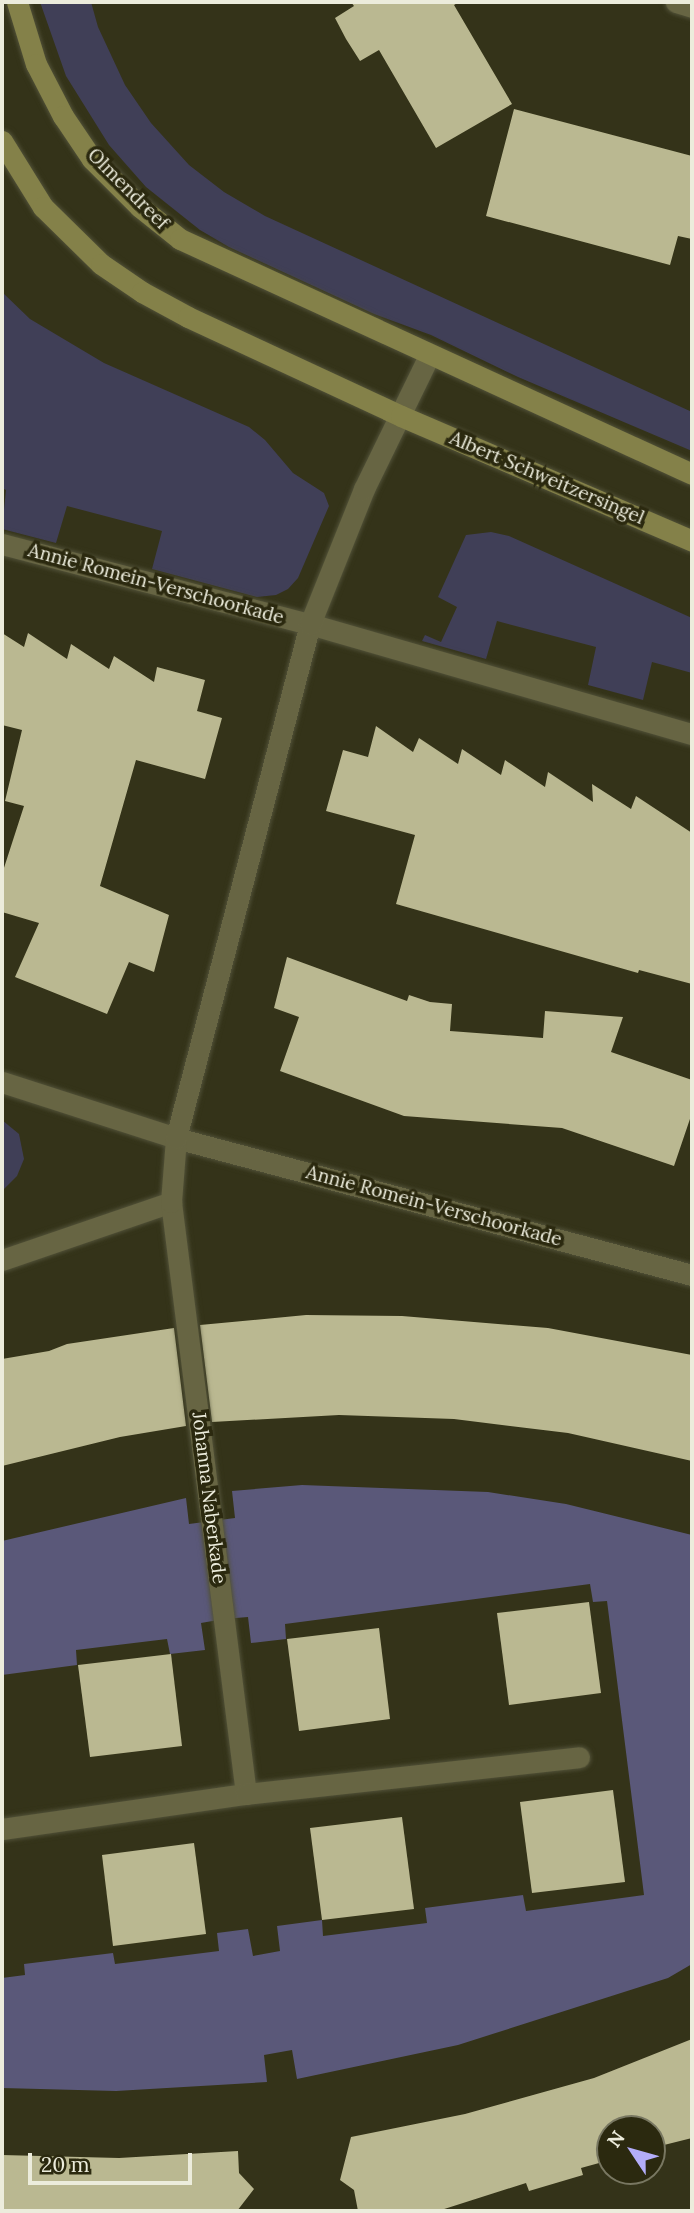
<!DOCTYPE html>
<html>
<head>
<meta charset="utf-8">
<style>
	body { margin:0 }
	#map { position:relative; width:694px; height:2213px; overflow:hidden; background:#343319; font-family:Lora,serif }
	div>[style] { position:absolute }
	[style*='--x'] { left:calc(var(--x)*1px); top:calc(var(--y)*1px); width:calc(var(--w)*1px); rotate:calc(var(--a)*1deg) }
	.green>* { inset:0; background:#403f57 }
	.water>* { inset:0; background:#5a5879 }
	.building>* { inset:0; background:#bab891 }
	.roads { filter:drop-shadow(0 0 2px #515138) drop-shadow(0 0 2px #515138) }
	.street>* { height:21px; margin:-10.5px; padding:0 10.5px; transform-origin:10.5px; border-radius:10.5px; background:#676543 }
	.secondary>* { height:21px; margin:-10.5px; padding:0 10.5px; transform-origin:10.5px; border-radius:10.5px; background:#848149 }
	span { translate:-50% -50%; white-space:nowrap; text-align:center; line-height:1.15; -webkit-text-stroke:7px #2b290f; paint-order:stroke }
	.street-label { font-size:19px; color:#ececdc }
	.frame { position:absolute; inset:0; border:4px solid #ececdc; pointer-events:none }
	.north { position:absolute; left:596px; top:2115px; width:70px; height:70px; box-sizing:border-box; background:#2b290f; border:2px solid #787761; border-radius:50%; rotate:306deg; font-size:19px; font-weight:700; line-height:28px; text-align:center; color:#ececdc }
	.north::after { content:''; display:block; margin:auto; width:24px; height:32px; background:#b3adf9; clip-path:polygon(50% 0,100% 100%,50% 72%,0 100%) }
	.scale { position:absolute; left:28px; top:2153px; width:164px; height:32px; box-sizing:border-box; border:4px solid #ececdc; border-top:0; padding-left:9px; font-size:21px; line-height:24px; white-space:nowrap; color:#ececdc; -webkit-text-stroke:5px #2b290f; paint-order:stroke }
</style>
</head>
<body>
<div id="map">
	<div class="green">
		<div style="clip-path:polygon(40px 2px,91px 2px,98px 27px,125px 85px,151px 123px,189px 165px,224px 192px,265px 216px,692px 412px,692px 451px,518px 377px,431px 335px,374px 314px,229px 247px,200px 230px,146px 187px,109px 145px,66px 76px)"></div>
		<div style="clip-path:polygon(2px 292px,30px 319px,104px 363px,249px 427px,265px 440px,293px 473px,324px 493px,329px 506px,298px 578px,288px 589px,276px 595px,257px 597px,152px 569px,162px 531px,67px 506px,56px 543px,2px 529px,6px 490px,2px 488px)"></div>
		<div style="clip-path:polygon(491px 532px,509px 536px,692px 618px,692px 673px,652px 662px,643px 700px,588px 685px,596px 647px,497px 621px,486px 659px,422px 641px,425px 635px,441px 642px,457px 607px,438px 597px,466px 535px)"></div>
		<div style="clip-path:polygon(2px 1120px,19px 1134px,24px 1159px,17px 1176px,2px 1191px)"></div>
	</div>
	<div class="water">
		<div style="clip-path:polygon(302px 1485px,488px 1492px,566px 1504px,692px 1535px,692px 1964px,668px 1978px,458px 2045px,297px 2079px,292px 2050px,264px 2055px,267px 2082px,116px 2091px,2px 2088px,2px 1978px,25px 1975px,24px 1964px,113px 1953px,115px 1964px,219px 1951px,217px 1933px,248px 1929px,253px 1956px,280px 1951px,277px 1926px,322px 1920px,323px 1936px,427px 1923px,425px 1908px,523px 1895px,526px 1911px,644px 1895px,607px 1601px,593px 1602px,590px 1584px,285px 1624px,286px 1639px,251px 1643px,248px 1617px,224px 1619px,201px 1623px,205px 1650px,170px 1654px,167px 1639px,76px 1650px,77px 1665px,2px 1675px,2px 1541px,186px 1498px,189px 1524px,235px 1518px,232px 1491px)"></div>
	</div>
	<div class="building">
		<div style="clip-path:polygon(351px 2px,459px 2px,454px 5px,512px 104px,436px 148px,379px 50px,360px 61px,346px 39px,335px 18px,354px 6px)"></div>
		<div style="clip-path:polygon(514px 109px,692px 156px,692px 239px,678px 236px,670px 265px,486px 216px)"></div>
		<div style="clip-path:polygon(2px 633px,24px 647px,28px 633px,67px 659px,71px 644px,109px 669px,114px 656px,154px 682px,157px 667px,205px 680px,197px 711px,222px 718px,205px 779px,136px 760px,100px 886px,169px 915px,154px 972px,129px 962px,107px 1014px,15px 977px,39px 923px,2px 912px,2px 874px,24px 806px,5px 801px,22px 730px,2px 725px)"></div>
		<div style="clip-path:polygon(376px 726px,413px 752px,419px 738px,458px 764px,462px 749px,501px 775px,505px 760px,545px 787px,548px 772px,593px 802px,592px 784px,631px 809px,636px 796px,692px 833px,692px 984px,639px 970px,638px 973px,396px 904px,415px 835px,326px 811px,343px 750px,368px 757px)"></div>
		<div style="clip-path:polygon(287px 957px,407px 1001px,409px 995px,430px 1002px,452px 1004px,450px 1031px,543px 1038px,545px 1011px,623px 1017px,611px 1052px,692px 1080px,692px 1113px,674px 1166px,562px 1128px,404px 1116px,280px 1071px,299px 1017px,274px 1008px)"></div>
		<div style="clip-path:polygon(306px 1315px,402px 1316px,548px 1328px,692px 1355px,692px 1461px,568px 1433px,454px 1419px,339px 1415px,212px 1422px,200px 1325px)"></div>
		<div style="clip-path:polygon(174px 1328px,186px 1426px,120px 1437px,2px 1466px,2px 1359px,49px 1351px,67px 1344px)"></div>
		<div style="clip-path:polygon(589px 1602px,601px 1693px,509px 1705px,497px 1613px)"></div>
		<div style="clip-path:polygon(379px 1628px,390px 1719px,299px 1731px,287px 1639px)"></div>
		<div style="clip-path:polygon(171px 1654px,182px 1746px,90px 1757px,78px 1665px)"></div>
		<div style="clip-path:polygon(613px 1790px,625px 1882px,532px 1893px,520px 1802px)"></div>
		<div style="clip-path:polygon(402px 1817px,414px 1909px,322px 1920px,310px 1828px)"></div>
		<div style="clip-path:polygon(194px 1843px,206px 1934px,113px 1946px,102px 1855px)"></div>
		<div style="clip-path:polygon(692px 2039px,692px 2138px,652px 2148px,652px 2129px,610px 2129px,610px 2160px,581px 2168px,583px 2175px,529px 2191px,526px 2183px,438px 2211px,358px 2211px,354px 2190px,340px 2180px,351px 2137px,465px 2114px,594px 2078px)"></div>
		<div style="clip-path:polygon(238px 2151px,239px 2173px,254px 2189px,237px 2211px,2px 2211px,2px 2155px,119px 2158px)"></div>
	</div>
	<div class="roads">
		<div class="street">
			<div style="--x:676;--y:2;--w:17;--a:17"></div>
			<div style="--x:2;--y:544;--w:318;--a:14.6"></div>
			<div style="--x:310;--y:624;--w:398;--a:16.1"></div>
			<div style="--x:2;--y:1082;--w:183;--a:17.8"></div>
			<div style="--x:176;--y:1138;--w:534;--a:14.87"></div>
			<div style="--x:2;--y:1260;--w:179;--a:-18.9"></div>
			<div style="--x:246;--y:1794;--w:597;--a:-97.22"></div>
			<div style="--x:171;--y:1202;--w:64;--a:-85.5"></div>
			<div style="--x:176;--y:1138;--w:531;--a:-75.39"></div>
			<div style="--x:310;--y:624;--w:145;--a:-68.2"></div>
			<div style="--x:364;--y:489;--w:148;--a:-64"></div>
			<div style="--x:2;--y:1829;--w:246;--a:-8.2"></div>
			<div style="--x:246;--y:1794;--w:335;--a:-6.3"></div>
		</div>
		<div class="secondary">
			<div style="--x:17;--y:2;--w:65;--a:73"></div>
			<div style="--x:36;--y:64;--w:59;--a:62.6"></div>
			<div style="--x:63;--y:116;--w:52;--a:56"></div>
			<div style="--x:92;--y:159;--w:68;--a:45"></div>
			<div style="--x:140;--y:207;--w:51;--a:38.7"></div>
			<div style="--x:180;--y:239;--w:563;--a:24.65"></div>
			<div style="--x:2;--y:141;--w:78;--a:58.2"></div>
			<div style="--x:43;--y:207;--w:81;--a:44.5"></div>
			<div style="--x:101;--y:264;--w:50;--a:34.3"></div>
			<div style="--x:142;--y:292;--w:52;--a:28.5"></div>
			<div style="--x:188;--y:317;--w:235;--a:24.9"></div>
			<div style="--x:401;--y:416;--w:317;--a:23.2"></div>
		</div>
	</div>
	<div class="street-label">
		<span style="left:128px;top:189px;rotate:45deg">Olmendreef</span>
		<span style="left:547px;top:478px;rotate:23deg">Albert Schweitzersingel</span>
		<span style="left:156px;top:584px;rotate:15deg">Annie Romein-Verschoorkade</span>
		<span style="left:434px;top:1206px;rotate:15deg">Annie Romein-Verschoorkade</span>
		<span style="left:209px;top:1498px;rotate:83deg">Johanna Naberkade</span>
	</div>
	<div class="frame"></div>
	<div class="north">N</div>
	<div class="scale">20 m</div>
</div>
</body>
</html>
